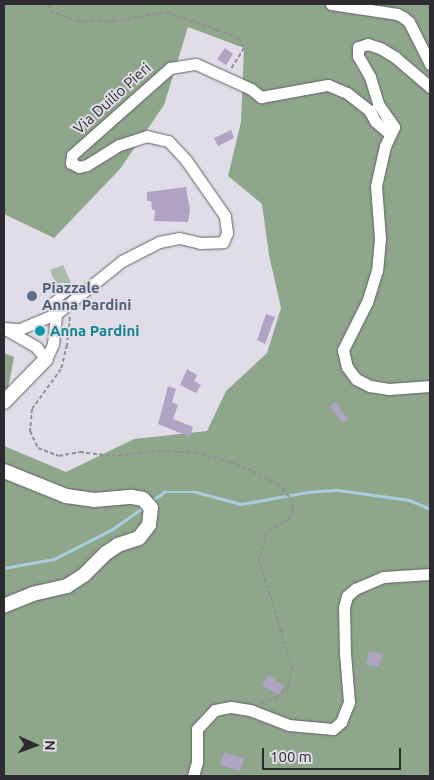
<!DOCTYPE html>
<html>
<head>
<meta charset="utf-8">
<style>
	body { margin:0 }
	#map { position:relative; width:434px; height:780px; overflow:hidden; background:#e1dde8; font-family:Ubuntu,sans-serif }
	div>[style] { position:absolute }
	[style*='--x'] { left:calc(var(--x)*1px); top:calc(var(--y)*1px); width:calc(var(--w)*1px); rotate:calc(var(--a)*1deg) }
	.green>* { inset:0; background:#aabca7 }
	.forest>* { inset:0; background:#8ea78a }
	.stream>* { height:2.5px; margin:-1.25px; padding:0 1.25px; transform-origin:1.25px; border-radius:1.25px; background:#a6cedf }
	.building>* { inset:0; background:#b1a3c4 }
	.path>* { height:2px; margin-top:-1px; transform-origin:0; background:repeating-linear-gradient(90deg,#928f97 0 4px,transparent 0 6.5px) }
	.roads { filter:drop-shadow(0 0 1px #636069) drop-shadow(0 0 1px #636069) }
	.pedestrian>* { height:8px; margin:-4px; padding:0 4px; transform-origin:4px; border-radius:4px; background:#fff }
	.minor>* { height:11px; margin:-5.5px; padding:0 5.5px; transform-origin:5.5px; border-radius:5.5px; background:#fff }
	.tertiary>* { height:14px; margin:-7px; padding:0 7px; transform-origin:7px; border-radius:7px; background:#fff }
	.dots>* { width:14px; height:14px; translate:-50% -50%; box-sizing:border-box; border:2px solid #e1dde8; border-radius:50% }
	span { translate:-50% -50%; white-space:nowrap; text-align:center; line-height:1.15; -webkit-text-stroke:4px #e1dde8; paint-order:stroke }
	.street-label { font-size:15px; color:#2d2b2f }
	.service-label { font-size:15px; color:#4e5e75; font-weight:700 }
	.left { translate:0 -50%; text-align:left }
	.culture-label { font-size:15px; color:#0d838f; font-weight:700 }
	.frame { position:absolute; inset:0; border:5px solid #2d2b2f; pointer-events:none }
	.north { position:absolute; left:10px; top:720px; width:50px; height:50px; -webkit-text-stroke:4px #e1dde8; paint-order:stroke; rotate:92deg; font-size:14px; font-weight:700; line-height:20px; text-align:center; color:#2d2b2f }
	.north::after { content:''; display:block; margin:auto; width:18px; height:22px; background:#2d2b2f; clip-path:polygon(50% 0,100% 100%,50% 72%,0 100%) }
	.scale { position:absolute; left:262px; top:748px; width:139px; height:22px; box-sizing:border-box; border:2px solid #2d2b2f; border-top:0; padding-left:6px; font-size:15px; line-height:18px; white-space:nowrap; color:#2d2b2f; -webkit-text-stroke:4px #e1dde8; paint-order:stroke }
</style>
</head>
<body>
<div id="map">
	<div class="green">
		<div style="clip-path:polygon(63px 265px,72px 285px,58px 290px,50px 270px)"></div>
	</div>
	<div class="forest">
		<div style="clip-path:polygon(4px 4px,430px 4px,430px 776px,4px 776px,4px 446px,66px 472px,134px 439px,207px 431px,226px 391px,267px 353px,281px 308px,269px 255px,262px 204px,228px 176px,241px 122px,244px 48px,188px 27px,164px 105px,120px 169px,54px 238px,4px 214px)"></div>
		<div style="clip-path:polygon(4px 353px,14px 357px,4px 410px)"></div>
	</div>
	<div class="stream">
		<div style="--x:152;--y:501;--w:15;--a:-37"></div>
		<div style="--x:164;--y:492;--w:32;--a:0"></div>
		<div style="--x:196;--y:492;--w:47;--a:14.9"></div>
		<div style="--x:241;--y:504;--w:67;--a:-10.3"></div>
		<div style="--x:307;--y:492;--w:31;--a:-4"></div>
		<div style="--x:338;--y:490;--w:72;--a:8"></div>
		<div style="--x:409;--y:500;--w:23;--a:23"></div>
		<div style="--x:4;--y:568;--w:51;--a:-10.2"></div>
		<div style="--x:54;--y:559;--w:64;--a:-27"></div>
		<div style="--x:111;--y:530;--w:40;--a:-34.9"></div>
	</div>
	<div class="building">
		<div style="clip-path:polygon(225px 48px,233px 54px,226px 65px,217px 59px)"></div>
		<div style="clip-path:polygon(231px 130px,234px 138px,218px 146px,214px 138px)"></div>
		<div style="clip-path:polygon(186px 187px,190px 211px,188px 222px,154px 221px,155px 210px,152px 210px,151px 201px,147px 201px,147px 192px)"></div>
		<div style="clip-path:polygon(266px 314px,275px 317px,265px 344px,257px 340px)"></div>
		<div style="clip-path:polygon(187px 369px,197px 375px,194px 381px,201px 385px,196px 393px,180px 385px)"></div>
		<div style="clip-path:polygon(168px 386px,176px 389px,172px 402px,178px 405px,173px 419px,193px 427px,190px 437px,158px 424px)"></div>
		<div style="clip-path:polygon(336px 402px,348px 420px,342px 423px,330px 406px)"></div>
		<div style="clip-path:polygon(369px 651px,383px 654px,378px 667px,366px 665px)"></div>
		<div style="clip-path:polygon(268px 675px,284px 686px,278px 695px,262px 685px)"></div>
		<div style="clip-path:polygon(224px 753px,244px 758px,240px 771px,220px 765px)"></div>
	</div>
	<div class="path">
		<div style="--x:50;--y:4;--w:7;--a:90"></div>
		<div style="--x:50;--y:11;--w:30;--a:20"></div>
		<div style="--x:78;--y:21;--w:36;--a:0"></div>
		<div style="--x:114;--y:21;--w:52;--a:-10"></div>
		<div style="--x:165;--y:12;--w:55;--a:19.1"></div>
		<div style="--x:217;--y:30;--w:23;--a:20"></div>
		<div style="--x:239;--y:38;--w:11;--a:63"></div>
		<div style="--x:244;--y:48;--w:25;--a:122"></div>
		<div style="--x:423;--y:4;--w:6;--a:31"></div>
		<div style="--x:428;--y:7;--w:6;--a:72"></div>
		<div style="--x:70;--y:317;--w:28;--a:96"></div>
		<div style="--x:67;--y:345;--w:25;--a:104"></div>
		<div style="--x:61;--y:369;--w:49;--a:125.9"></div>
		<div style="--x:32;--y:409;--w:22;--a:95"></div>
		<div style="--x:30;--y:431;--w:19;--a:65"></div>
		<div style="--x:38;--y:448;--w:22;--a:21"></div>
		<div style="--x:59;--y:456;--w:21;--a:-11"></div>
		<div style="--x:80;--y:452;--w:32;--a:7"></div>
		<div style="--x:112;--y:456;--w:49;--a:-5.8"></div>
		<div style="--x:161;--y:451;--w:34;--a:2"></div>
		<div style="--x:195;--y:452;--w:36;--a:16"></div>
		<div style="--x:230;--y:462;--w:24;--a:22"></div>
		<div style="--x:252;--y:471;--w:29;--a:27"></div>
		<div style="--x:278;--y:484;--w:20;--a:49"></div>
		<div style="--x:291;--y:499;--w:10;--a:79"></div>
		<div style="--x:293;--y:509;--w:11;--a:112"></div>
		<div style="--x:289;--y:519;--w:26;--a:148"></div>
		<div style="--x:267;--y:533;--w:28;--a:107"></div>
		<div style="--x:259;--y:560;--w:112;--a:72.9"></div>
		<div style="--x:292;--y:667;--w:19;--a:99"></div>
		<div style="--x:289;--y:686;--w:16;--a:137"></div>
		<div style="--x:277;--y:697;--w:17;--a:156"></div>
	</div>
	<div class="roads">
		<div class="pedestrian">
			<div style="--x:56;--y:314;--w:12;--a:-104"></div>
			<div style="--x:53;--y:302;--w:22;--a:-36"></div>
		</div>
		<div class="minor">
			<div style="--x:331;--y:4;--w:67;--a:8.6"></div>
			<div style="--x:397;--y:14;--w:7;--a:27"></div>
			<div style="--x:403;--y:17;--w:8;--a:40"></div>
			<div style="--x:409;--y:22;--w:47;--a:63.4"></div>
			<div style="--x:430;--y:87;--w:46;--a:-139.4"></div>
			<div style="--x:395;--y:57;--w:17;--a:-149"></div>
			<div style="--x:380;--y:48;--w:13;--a:-162"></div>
			<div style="--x:368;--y:44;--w:10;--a:163"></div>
			<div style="--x:358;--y:47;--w:9;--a:90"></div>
			<div style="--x:358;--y:56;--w:24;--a:60"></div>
			<div style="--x:370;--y:77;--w:28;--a:73"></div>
			<div style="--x:378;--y:104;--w:28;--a:55"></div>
			<div style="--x:394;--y:127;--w:21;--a:115"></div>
			<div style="--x:385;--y:146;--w:41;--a:102.7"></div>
			<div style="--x:376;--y:186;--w:52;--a:85.6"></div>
			<div style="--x:380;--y:238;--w:32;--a:95"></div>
			<div style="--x:377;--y:270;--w:34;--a:107"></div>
			<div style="--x:367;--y:302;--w:54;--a:116.6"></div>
			<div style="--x:343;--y:350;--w:17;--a:77"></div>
			<div style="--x:347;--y:367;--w:15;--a:53"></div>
			<div style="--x:356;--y:379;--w:16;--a:27"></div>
			<div style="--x:370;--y:386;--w:19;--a:9"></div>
			<div style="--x:389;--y:389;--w:41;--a:-4.2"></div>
			<div style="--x:4;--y:328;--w:16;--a:4"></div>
			<div style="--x:20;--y:329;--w:39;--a:-23"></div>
			<div style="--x:56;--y:314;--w:85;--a:-38.8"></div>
			<div style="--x:122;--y:261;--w:42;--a:-27.2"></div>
			<div style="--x:159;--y:242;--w:20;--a:-11"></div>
			<div style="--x:179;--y:238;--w:22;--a:13"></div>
			<div style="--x:200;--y:243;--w:23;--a:-2"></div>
			<div style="--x:223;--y:242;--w:10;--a:-66"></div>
			<div style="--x:227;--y:233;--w:17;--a:-97"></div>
			<div style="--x:225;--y:216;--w:68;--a:-124.9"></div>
			<div style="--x:186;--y:160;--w:26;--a:-133"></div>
			<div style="--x:168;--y:141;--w:22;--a:-167"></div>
			<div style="--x:147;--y:136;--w:29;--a:162"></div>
			<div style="--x:119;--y:145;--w:38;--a:148"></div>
			<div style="--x:87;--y:165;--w:8;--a:166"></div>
			<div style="--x:79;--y:167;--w:9;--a:-153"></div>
			<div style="--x:71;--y:163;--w:8;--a:-83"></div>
			<div style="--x:72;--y:155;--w:131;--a:-41.6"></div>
			<div style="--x:170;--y:68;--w:26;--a:-9"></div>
			<div style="--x:196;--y:64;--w:60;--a:24.4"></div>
			<div style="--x:251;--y:89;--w:13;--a:39"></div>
			<div style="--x:261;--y:97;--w:68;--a:-10.2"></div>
			<div style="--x:328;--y:85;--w:21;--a:23"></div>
			<div style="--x:347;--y:93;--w:28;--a:38"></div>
			<div style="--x:369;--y:110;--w:13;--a:61"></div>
			<div style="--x:375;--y:121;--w:20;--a:41"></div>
			<div style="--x:7;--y:330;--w:34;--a:30"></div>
			<div style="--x:36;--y:347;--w:16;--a:50"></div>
			<div style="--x:46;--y:359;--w:17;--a:-65"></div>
			<div style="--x:53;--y:344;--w:30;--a:-84"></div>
			<div style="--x:193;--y:776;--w:15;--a:-74"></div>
			<div style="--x:197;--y:762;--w:33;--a:-90"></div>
			<div style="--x:197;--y:729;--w:26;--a:-47"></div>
			<div style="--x:215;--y:710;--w:16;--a:-11"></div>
			<div style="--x:231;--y:707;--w:19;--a:9"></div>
			<div style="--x:250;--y:710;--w:42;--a:21"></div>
			<div style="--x:289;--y:725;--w:44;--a:5.2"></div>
			<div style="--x:333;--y:729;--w:11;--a:-41"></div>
			<div style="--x:341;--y:722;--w:22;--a:-68"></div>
			<div style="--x:349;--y:702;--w:49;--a:-94.7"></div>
			<div style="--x:345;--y:653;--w:46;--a:-91.2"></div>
			<div style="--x:344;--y:607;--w:11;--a:-75"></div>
			<div style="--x:347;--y:596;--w:11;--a:-41"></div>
			<div style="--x:355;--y:589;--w:30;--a:-23"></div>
			<div style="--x:383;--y:577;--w:47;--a:-3.7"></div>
		</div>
		<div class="tertiary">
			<div style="--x:4;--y:402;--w:60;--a:-45.7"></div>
			<div style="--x:4;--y:471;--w:67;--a:22"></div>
			<div style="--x:66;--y:496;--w:28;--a:8"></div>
			<div style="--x:94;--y:500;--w:38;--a:-5"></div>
			<div style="--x:132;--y:497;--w:11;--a:10"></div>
			<div style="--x:143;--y:499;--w:12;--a:48"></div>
			<div style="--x:151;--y:508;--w:17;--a:97"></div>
			<div style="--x:149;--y:525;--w:16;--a:128"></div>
			<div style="--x:139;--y:538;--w:22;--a:162"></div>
			<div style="--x:118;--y:545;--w:14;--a:146"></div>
			<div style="--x:106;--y:553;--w:31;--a:135"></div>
			<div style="--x:84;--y:575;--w:20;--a:147"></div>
			<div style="--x:67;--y:586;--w:35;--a:167"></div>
			<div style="--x:33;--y:594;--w:31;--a:158"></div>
		</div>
	</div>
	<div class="dots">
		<div style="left:32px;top:296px;background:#5c6f8a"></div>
		<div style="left:40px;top:331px;background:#0f9aa8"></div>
	</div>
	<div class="street-label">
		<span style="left:112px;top:98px;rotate:-42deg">Via Duilio Pieri</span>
	</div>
	<div class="service-label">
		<span class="left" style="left:42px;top:296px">Piazzale<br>Anna Pardini</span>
	</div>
	<div class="culture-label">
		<span class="left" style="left:50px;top:331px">Anna Pardini</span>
	</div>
	<div class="frame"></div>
	<div class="north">N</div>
	<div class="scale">100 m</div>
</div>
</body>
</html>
